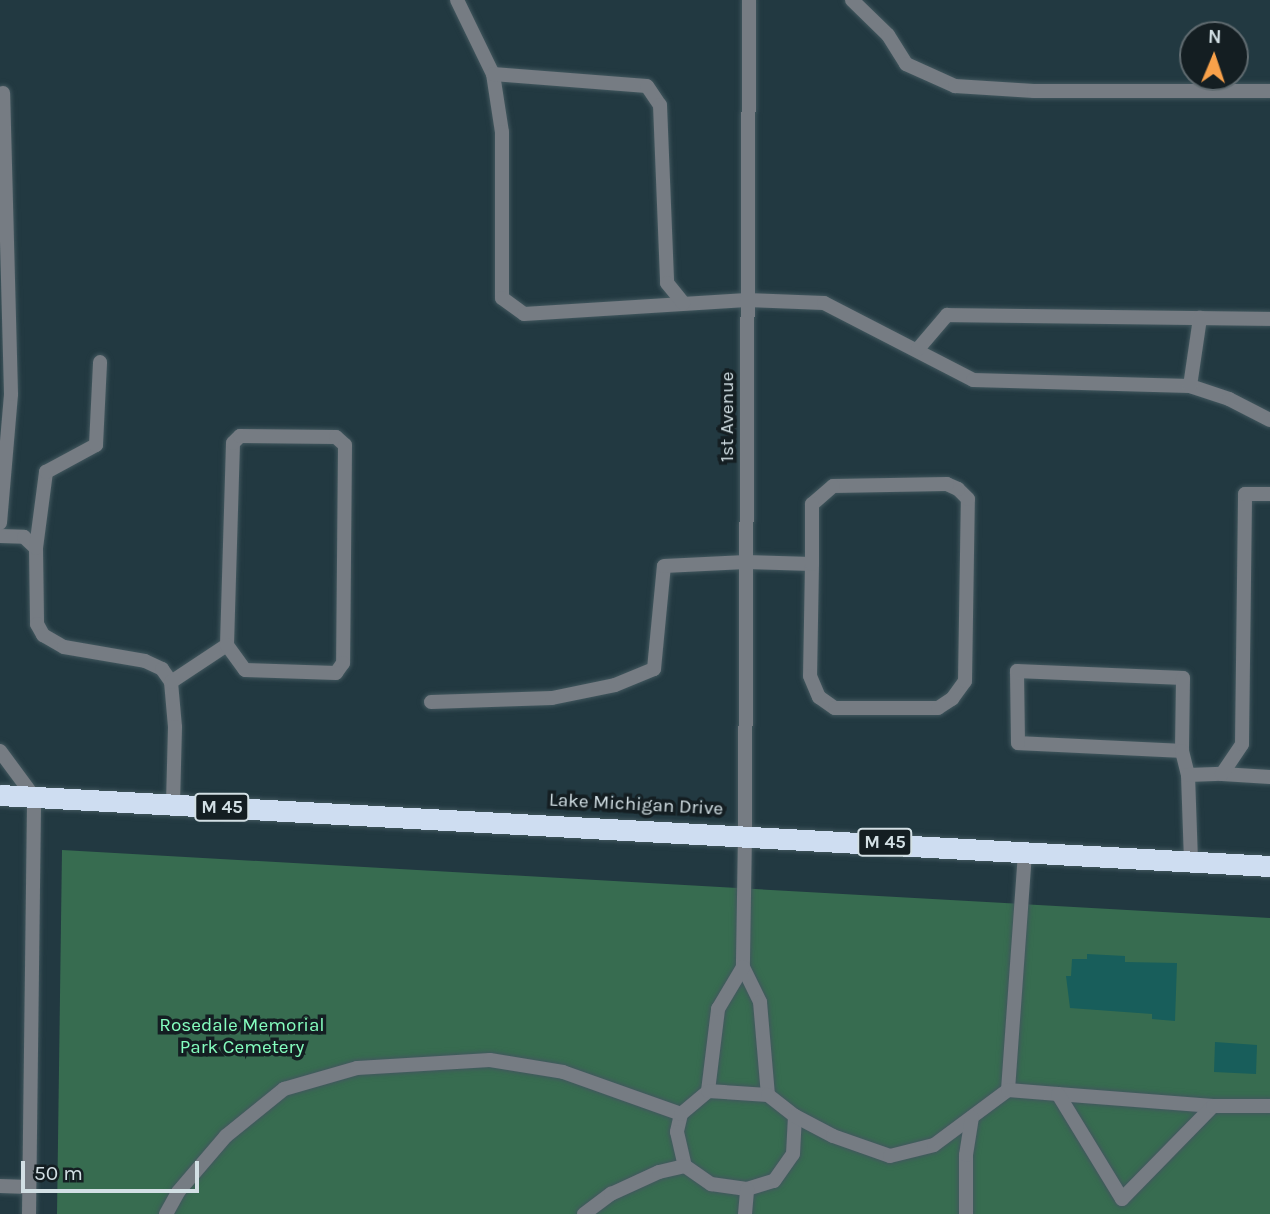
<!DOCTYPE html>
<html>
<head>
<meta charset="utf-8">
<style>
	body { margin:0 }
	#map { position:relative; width:1270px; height:1214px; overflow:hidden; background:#223941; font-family:Karla,sans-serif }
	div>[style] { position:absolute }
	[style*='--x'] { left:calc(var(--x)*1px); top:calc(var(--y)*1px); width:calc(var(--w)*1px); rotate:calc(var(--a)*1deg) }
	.green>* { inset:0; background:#376c50 }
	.building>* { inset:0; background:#185e5b }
	.roads { filter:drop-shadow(0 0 2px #42575e) drop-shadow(0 0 2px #42575e) }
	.lane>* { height:14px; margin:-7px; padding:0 7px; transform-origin:7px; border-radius:7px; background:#767c83 }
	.street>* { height:14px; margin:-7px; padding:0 7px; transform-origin:7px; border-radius:7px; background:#767c83 }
	.highway>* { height:21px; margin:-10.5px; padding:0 10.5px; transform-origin:10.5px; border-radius:10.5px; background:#ceddf1 }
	span { translate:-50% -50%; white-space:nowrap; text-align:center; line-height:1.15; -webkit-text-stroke:7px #141e22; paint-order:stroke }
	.shield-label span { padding:2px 5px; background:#141e22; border:2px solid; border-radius:5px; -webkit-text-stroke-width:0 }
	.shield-label { font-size:18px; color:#d2dfe4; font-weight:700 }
	.street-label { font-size:19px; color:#d2dfe4 }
	.park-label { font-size:19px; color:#85febf }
	.north { position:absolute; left:1179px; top:21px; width:70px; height:70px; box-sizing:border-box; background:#141e22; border:2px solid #606b70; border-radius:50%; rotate:2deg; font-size:19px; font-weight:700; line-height:28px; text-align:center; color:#d2dfe4 }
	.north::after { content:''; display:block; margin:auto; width:24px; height:32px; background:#f8a14a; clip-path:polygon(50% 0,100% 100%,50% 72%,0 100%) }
	.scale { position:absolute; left:21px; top:1161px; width:178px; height:32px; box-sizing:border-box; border:4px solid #d2dfe4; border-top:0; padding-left:9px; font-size:21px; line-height:24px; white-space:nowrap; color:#d2dfe4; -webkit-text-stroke:5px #141e22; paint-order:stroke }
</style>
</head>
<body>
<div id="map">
	<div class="green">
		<div style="clip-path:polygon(62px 850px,1270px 918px,1270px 1214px,57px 1214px)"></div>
	</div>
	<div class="building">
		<div style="clip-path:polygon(1087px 954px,1125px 956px,1125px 962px,1177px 963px,1175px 1021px,1152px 1019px,1152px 1014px,1070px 1008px,1066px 976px,1071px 976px,1072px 959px,1087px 959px)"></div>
		<div style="clip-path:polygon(1215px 1042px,1257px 1045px,1256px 1074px,1214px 1072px)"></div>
	</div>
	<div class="roads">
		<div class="lane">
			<div style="--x:457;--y:0;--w:82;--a:64.1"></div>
			<div style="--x:493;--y:74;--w:59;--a:81.2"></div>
			<div style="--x:502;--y:132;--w:166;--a:90"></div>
			<div style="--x:502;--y:298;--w:27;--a:36"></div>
			<div style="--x:524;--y:314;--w:223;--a:-3.6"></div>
			<div style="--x:747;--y:300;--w:77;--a:2.2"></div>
			<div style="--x:824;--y:303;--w:168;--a:27.3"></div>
			<div style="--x:973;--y:380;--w:217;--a:1.6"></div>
			<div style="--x:1190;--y:386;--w:41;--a:18.4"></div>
			<div style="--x:1229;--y:399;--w:46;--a:27.1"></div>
			<div style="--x:852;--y:0;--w:50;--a:44.2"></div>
			<div style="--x:888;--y:35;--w:34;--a:58"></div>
			<div style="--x:906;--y:64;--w:54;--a:24.2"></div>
			<div style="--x:955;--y:86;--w:79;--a:3.6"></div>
			<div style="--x:1034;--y:91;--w:236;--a:0"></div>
			<div style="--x:493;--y:74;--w:154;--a:4.5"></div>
			<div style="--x:647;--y:86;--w:23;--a:56"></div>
			<div style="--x:660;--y:105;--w:178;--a:87.7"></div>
			<div style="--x:667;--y:283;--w:26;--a:51"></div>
			<div style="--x:918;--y:349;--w:45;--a:-49.5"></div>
			<div style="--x:947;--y:315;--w:323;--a:0.7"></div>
			<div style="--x:1190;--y:386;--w:69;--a:-81.6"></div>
			<div style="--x:0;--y:523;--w:129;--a:-85.1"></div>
			<div style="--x:11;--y:394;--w:301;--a:-91.5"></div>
			<div style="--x:0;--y:536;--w:24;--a:2"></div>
			<div style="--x:24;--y:537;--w:16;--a:43"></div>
			<div style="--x:36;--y:548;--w:76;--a:89.2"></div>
			<div style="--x:37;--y:624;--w:13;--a:61"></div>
			<div style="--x:43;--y:635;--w:24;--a:30"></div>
			<div style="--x:64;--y:647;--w:82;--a:9.8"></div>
			<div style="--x:145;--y:661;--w:19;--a:25"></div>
			<div style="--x:162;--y:669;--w:16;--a:55"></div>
			<div style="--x:171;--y:682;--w:45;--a:84.9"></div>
			<div style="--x:175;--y:727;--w:77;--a:91.5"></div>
			<div style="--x:36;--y:548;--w:77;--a:-82.5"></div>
			<div style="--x:46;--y:472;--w:57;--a:-28.4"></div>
			<div style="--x:96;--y:445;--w:83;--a:-87.2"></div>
			<div style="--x:171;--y:682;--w:67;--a:-33.5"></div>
			<div style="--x:227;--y:645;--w:202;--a:-88.3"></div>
			<div style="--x:233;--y:443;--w:10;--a:-45"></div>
			<div style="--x:240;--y:436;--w:96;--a:0.6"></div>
			<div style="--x:336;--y:437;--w:12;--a:42"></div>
			<div style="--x:345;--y:445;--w:218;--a:90.5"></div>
			<div style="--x:343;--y:663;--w:12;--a:125"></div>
			<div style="--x:336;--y:673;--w:91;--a:-178.1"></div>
			<div style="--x:245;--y:670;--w:31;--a:-126"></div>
			<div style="--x:431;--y:702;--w:121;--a:-1.9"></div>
			<div style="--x:552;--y:698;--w:64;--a:-11.7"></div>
			<div style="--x:615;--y:685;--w:42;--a:-22.3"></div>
			<div style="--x:654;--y:669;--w:103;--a:-84.5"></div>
			<div style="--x:664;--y:566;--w:82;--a:-2.8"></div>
			<div style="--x:746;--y:562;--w:66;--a:1.7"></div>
			<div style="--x:812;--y:564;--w:112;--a:91"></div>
			<div style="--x:810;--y:676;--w:23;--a:67"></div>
			<div style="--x:819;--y:697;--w:19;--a:35"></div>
			<div style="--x:835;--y:708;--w:103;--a:0"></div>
			<div style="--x:938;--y:708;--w:17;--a:-33"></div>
			<div style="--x:952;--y:699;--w:22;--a:-54"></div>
			<div style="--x:965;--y:681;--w:182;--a:-89.1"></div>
			<div style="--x:968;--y:499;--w:14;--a:-135"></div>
			<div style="--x:958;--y:489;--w:12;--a:-156"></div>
			<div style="--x:947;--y:484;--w:114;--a:179"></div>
			<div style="--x:833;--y:486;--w:28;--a:139"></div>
			<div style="--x:812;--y:504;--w:60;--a:90"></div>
			<div style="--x:0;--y:751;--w:57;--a:53.5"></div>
			<div style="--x:1182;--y:751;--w:164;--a:-177.2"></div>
			<div style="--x:1018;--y:743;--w:72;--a:-90.8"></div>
			<div style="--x:1017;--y:671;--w:166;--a:2.4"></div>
			<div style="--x:1183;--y:678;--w:73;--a:90.8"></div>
			<div style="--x:1182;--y:751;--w:25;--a:76"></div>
			<div style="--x:1222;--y:774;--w:48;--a:3.6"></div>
			<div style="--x:745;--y:833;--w:134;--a:90.9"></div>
			<div style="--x:743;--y:967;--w:39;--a:64"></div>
			<div style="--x:760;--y:1002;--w:93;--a:85.1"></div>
			<div style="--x:1191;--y:861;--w:86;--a:-92"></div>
			<div style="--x:1188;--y:775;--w:34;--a:-2"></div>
			<div style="--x:1222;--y:774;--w:36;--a:-56"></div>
			<div style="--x:1242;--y:744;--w:250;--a:-89.3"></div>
			<div style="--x:1245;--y:494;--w:25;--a:0"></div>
			<div style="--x:1008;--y:1090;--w:240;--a:-85.9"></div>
			<div style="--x:708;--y:1091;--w:83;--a:-83"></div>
			<div style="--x:718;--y:1009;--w:49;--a:-59.2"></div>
			<div style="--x:1058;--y:1094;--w:155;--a:4.4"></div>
			<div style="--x:681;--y:1114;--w:18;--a:103"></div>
			<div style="--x:677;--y:1132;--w:35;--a:77"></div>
			<div style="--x:685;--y:1166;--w:32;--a:35"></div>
			<div style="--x:711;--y:1184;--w:36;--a:8"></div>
			<div style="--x:747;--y:1189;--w:28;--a:-17"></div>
			<div style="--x:774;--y:1181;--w:33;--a:-55"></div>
			<div style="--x:793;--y:1154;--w:38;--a:-87"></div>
			<div style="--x:0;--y:1186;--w:29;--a:2"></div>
			<div style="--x:166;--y:1214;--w:25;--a:-61"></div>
			<div style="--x:178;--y:1192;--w:74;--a:-49.4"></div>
			<div style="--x:226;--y:1136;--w:75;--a:-39"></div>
			<div style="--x:284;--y:1089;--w:76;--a:-16"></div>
			<div style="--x:357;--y:1068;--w:133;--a:-3.4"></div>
			<div style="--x:490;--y:1060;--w:74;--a:9.3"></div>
			<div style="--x:563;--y:1072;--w:125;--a:19.6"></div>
			<div style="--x:681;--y:1114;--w:35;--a:-40"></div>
			<div style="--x:708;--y:1091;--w:60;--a:3.8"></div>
			<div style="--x:768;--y:1095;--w:34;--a:38"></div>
			<div style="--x:795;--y:1116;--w:43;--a:27.8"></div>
			<div style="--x:833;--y:1136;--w:60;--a:19.3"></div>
			<div style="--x:890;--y:1156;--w:45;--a:-14"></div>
			<div style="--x:934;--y:1145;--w:92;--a:-36.6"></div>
			<div style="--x:1008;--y:1090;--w:50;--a:4.6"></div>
			<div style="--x:1058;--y:1094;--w:123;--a:58.6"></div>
			<div style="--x:1122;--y:1199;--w:130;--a:-45.6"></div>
			<div style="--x:1213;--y:1106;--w:57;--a:0"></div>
			<div style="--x:584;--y:1214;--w:34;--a:-37"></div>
			<div style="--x:611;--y:1194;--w:53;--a:-24.6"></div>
			<div style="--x:659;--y:1172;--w:27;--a:-13"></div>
			<div style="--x:745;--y:1214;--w:25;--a:-85"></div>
			<div style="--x:966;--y:1214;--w:59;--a:-90"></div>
			<div style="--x:966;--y:1155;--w:38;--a:-81"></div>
		</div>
		<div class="street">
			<div style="--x:745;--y:833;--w:833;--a:-89.72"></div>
			<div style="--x:29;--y:1214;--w:417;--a:-89.3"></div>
		</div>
		<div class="highway">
			<div style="--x:0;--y:795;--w:1272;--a:3.2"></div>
		</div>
	</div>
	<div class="shield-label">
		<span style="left:222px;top:807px">M 45</span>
		<span style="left:885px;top:842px">M 45</span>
	</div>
	<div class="street-label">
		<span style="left:728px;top:417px;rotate:-90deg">1st Avenue</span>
		<span style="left:636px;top:805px;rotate:3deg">Lake Michigan Drive</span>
	</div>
	<div class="park-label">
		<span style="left:242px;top:1037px">Rosedale Memorial<br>Park Cemetery</span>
	</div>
	<div class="north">N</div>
	<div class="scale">50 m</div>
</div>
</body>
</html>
